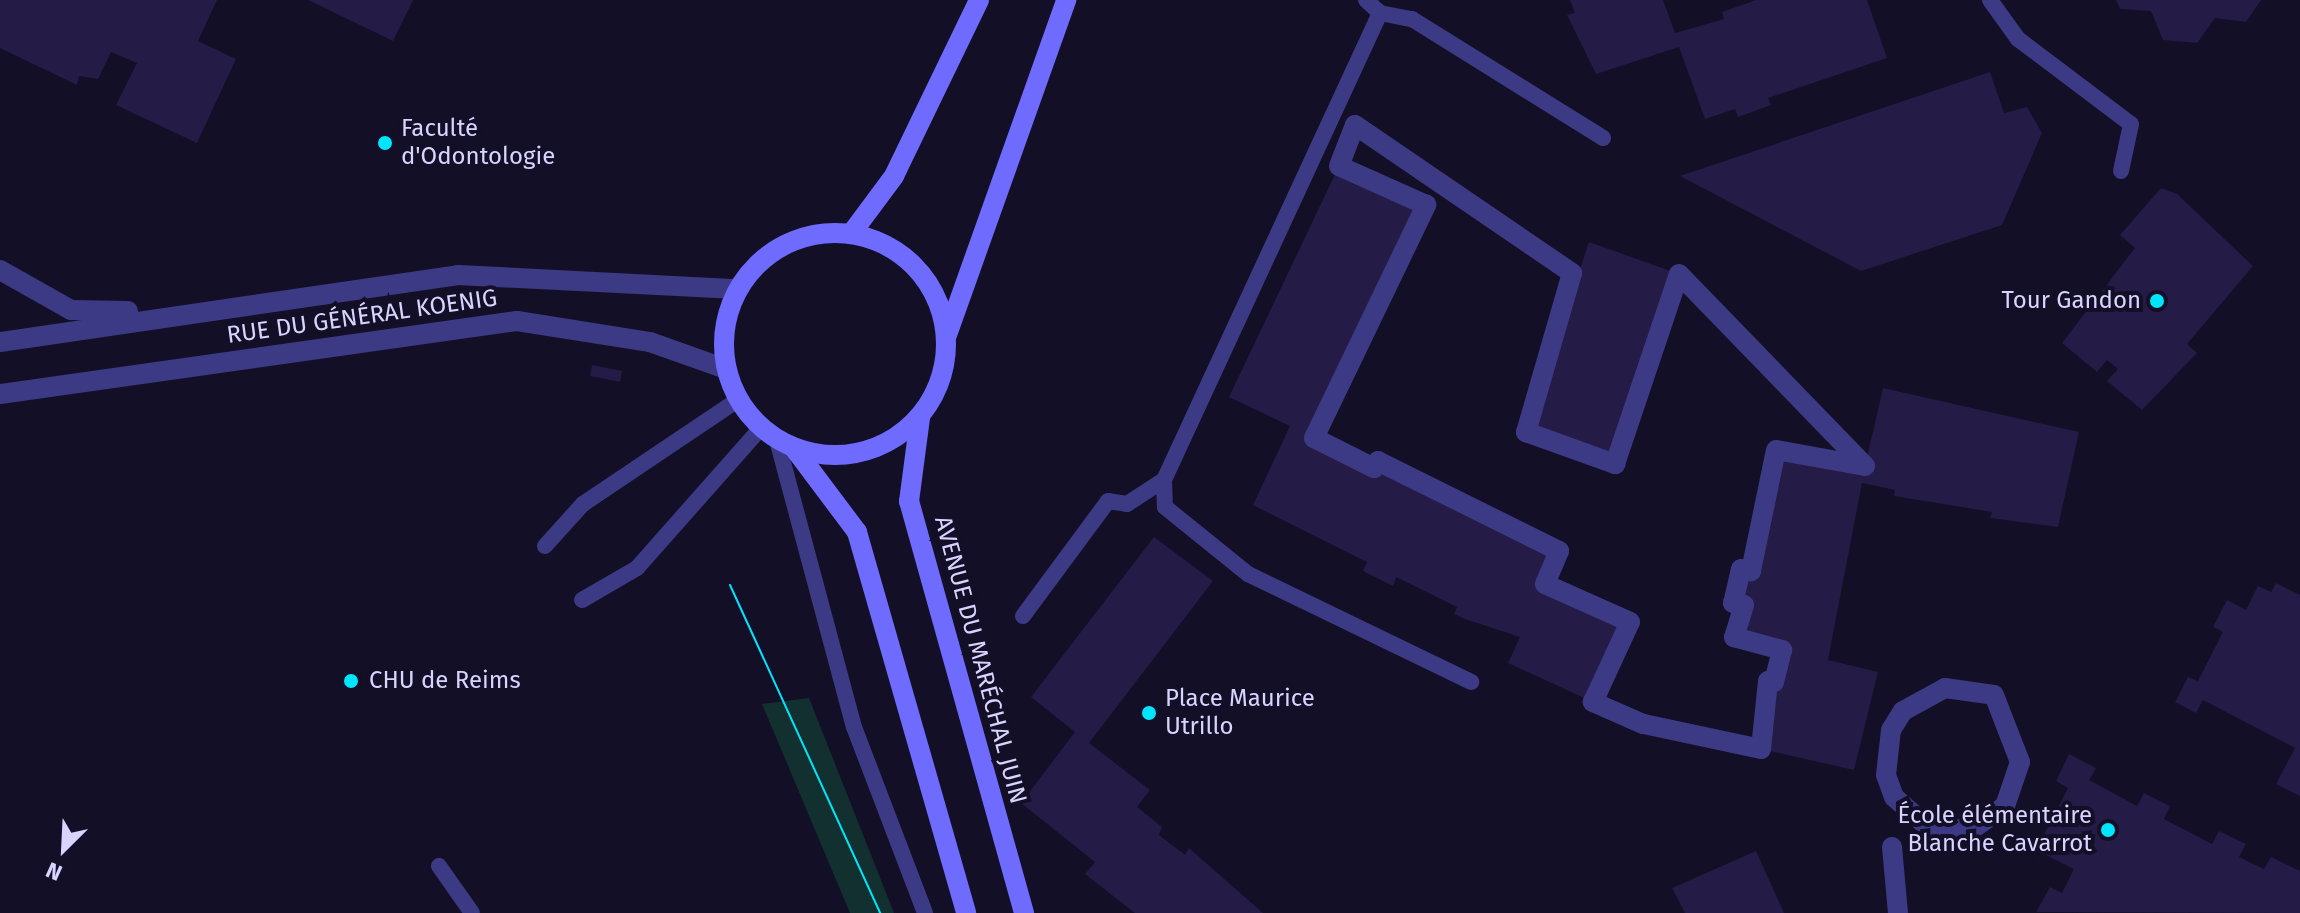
<!DOCTYPE html>
<html>
<head>
<meta charset="utf-8">
<style>
	body { margin:0 }
	#map { position:relative; width:2300px; height:913px; overflow:hidden; background:#130f26; font-family:"Fira Sans",sans-serif }
	div>[style] { position:absolute }
	[style*='--x'] { left:calc(var(--x)*1px); top:calc(var(--y)*1px); width:calc(var(--w)*1px); rotate:calc(var(--a)*1deg) }
	.green>* { inset:0; background:#12302f }
	.building>* { inset:0; background:#241b47 }
	.service>* { height:16px; margin:-8px; padding:0 8px; transform-origin:8px; border-radius:8px; background:#3d3a85 }
	.pedestrian>* { height:20px; margin:-10px; padding:0 10px; transform-origin:10px; border-radius:10px; background:#3d3a85 }
	.minor>* { height:20px; margin:-10px; padding:0 10px; transform-origin:10px; border-radius:10px; background:#3d3a85 }
	.secondary>* { height:20px; margin:-10px; padding:0 10px; transform-origin:10px; border-radius:10px; background:#6f6bff }
	.secondary>.ring { margin:-10px; padding:0; box-sizing:content-box; background:none; border:20px solid #6f6bff; border-radius:50% }
	.tram>* { height:2px; margin:-1px; padding:0 1px; transform-origin:1px; border-radius:1px; background:#00e5ff }
	.dots>* { width:22px; height:22px; translate:-50% -50%; box-sizing:border-box; border:4px solid #130f26; border-radius:50% }
	span { translate:-50% -50%; white-space:nowrap; text-align:center; line-height:1.15; -webkit-text-stroke:8px #130f26; paint-order:stroke }
	.poi-label { font-size:24px; color:#d9d4ff }
	.left { translate:0 -50%; text-align:left }
	.right { translate:-100% -50%; text-align:right }
	.street-label { font-size:24px; color:#d9d4ff }
	.north { position:absolute; left:24px; top:809px; width:80px; height:80px; -webkit-text-stroke:6px #130f26; paint-order:stroke; rotate:204deg; font-size:22px; font-weight:700; line-height:32px; text-align:center; color:#d9d4ff }
	.north::after { content:''; display:block; margin:auto; width:28px; height:36px; background:#d9d4ff; clip-path:polygon(50% 0,100% 100%,50% 72%,0 100%) }
</style>
</head>
<body>
<div id="map">
	<div class="green">
		<div style="clip-path:polygon(809px 698px,894px 913px,850px 913px,762px 704px)"></div>
	</div>
	<div class="building">
		<div style="clip-path:polygon(0 0,217px 0,198px 41px,236px 59px,197px 143px,116px 105px,137px 63px,111px 52px,98px 79px,79px 76px,77px 85px,0 48px)"></div>
		<div style="clip-path:polygon(308px 0,413px 0,393px 41px)"></div>
		<div style="clip-path:polygon(1570px 0,1663px 0,1675px 33px,1724px 19px,1722px 12px,1756px 0,1867px 0,1887px 58px,1768px 98px,1771px 105px,1738px 117px,1735px 109px,1705px 119px,1679px 47px,1596px 74px,1567px 15px,1575px 13px)"></div>
		<div style="clip-path:polygon(2116px 0,2261px 0,2246px 22px,2215px 18px,2197px 43px,2163px 40px,2151px 11px,2120px 9px)"></div>
		<div style="clip-path:polygon(1990px 72px,2004px 113px,2027px 107px,2042px 133px,2002px 225px,1861px 271px,1680px 176px)"></div>
		<div style="clip-path:polygon(1339px 166px,1426px 205px,1314px 438px,1559px 551px,1545px 584px,1630px 622px,1593px 702px,1508px 663px,1520px 637px,1465px 619px,1454px 614px,1457px 607px,1396px 577px,1393px 586px,1363px 571px,1367px 562px,1253px 505px,1290px 426px,1229px 397px)"></div>
		<div style="clip-path:polygon(2161px 188px,2177px 194px,2253px 266px,2187px 344px,2197px 353px,2142px 410px,2107px 381px,2118px 369px,2107px 360px,2097px 372px,2062px 343px,2135px 248px,2120px 235px)"></div>
		<div style="clip-path:polygon(1589px 242px,1679px 274px,1615px 464px,1526px 432px)"></div>
		<div style="clip-path:polygon(592px 365px,622px 371px,620px 382px,590px 376px)"></div>
		<div style="clip-path:polygon(1883px 388px,2079px 432px,2058px 527px,1990px 518px,1992px 512px,1894px 496px,1895px 490px,1862px 483px,1828px 660px,1878px 672px,1854px 770px,1761px 749px,1782px 649px,1734px 637px,1776px 450px,1865px 466px)"></div>
		<div style="clip-path:polygon(1154px 537px,1213px 581px,1089px 743px,1150px 790px,1137px 807px,1162px 827px,1159px 835px,1185px 855px,1189px 848px,1263px 913px,1135px 913px,1085px 874px,1095px 862px,1021px 803px,1075px 732px,1031px 697px)"></div>
		<div style="clip-path:polygon(2276px 583px,2300px 595px,2300px 796px,2276px 784px,2295px 748px,2203px 700px,2196px 713px,2175px 702px,2188px 677px,2198px 681px,2223px 632px,2213px 627px,2227px 600px,2246px 610px,2258px 586px,2271px 592px)"></div>
		<div style="clip-path:polygon(2069px 754px,2096px 768px,2089px 780px,2137px 806px,2144px 793px,2170px 806px,2164px 819px,2212px 844px,2219px 831px,2246px 844px,2239px 857px,2264px 869px,2271px 857px,2300px 871px,2300px 913px,2036px 912px,2050px 887px,2062px 893px,2074px 869px,2036px 850px,2068px 788px,2056px 781px)"></div>
		<div style="clip-path:polygon(1756px 851px,1784px 913px,1685px 913px,1672px 888px)"></div>
	</div>
	<div class="service">
		<div style="--x:1366;--y:0;--w:19;--a:43"></div>
		<div style="--x:1380;--y:13;--w:33;--a:11"></div>
		<div style="--x:1412;--y:19;--w:225;--a:31.9"></div>
		<div style="--x:1990;--y:0;--w:48;--a:54.3"></div>
		<div style="--x:2018;--y:39;--w:141;--a:37"></div>
		<div style="--x:2131;--y:124;--w:48;--a:102"></div>
		<div style="--x:777;--y:440;--w:297;--a:75"></div>
		<div style="--x:854;--y:727;--w:199;--a:69.1"></div>
		<div style="--x:1164;--y:480;--w:27;--a:88"></div>
		<div style="--x:1165;--y:507;--w:107;--a:38.9"></div>
		<div style="--x:1248;--y:574;--w:248;--a:25.8"></div>
		<div style="--x:545;--y:546;--w:57;--a:-47.9"></div>
		<div style="--x:583;--y:504;--w:187;--a:-33.9"></div>
		<div style="--x:582;--y:600;--w:64;--a:-30.2"></div>
		<div style="--x:637;--y:568;--w:187;--a:-48.5"></div>
		<div style="--x:1023;--y:616;--w:143;--a:-53.5"></div>
		<div style="--x:1108;--y:501;--w:19;--a:9"></div>
		<div style="--x:1127;--y:504;--w:44;--a:-33"></div>
		<div style="--x:1164;--y:480;--w:515;--a:-65.18"></div>
		<div style="--x:439;--y:866;--w:57;--a:54.9"></div>
	</div>
	<div class="pedestrian">
		<div style="--x:1355;--y:125;--w:263;--a:34.3"></div>
		<div style="--x:1572;--y:273;--w:166;--a:106.1"></div>
		<div style="--x:1526;--y:432;--w:95;--a:19.8"></div>
		<div style="--x:1615;--y:464;--w:200;--a:-71.4"></div>
		<div style="--x:1679;--y:274;--w:267;--a:45.9"></div>
		<div style="--x:1865;--y:466;--w:90;--a:-169.8"></div>
		<div style="--x:1776;--y:450;--w:124;--a:101.7"></div>
		<div style="--x:1751;--y:571;--w:10;--a:-169"></div>
		<div style="--x:1741;--y:569;--w:35;--a:103"></div>
		<div style="--x:1733;--y:603;--w:11;--a:10"></div>
		<div style="--x:1744;--y:605;--w:34;--a:107"></div>
		<div style="--x:1734;--y:637;--w:50;--a:15.2"></div>
		<div style="--x:1782;--y:650;--w:33;--a:104"></div>
		<div style="--x:1774;--y:682;--w:6;--a:-171"></div>
		<div style="--x:1768;--y:681;--w:68;--a:95.9"></div>
		<div style="--x:1761;--y:749;--w:121;--a:-168"></div>
		<div style="--x:1643;--y:724;--w:55;--a:-156.3"></div>
		<div style="--x:1593;--y:702;--w:88;--a:-65.2"></div>
		<div style="--x:1630;--y:622;--w:93;--a:-155.9"></div>
		<div style="--x:1545;--y:584;--w:36;--a:-67"></div>
		<div style="--x:1559;--y:551;--w:202;--a:-153.6"></div>
		<div style="--x:1378;--y:461;--w:8;--a:120"></div>
		<div style="--x:1374;--y:468;--w:67;--a:-153.4"></div>
		<div style="--x:1314;--y:438;--w:259;--a:-64.3"></div>
		<div style="--x:1426;--y:205;--w:95;--a:-155.9"></div>
		<div style="--x:1339;--y:166;--w:44;--a:-68.7"></div>
	</div>
	<div class="minor">
		<div style="--x:0;--y:270;--w:81;--a:29.4"></div>
		<div style="--x:71;--y:310;--w:57;--a:1"></div>
		<div style="--x:0;--y:342;--w:463;--a:-8.3"></div>
		<div style="--x:458;--y:275;--w:279;--a:2.9"></div>
		<div style="--x:0;--y:394;--w:522;--a:-8.04"></div>
		<div style="--x:517;--y:321;--w:135;--a:9"></div>
		<div style="--x:650;--y:342;--w:81;--a:19.6"></div>
		<div style="--x:1945;--y:688;--w:49;--a:8.1"></div>
		<div style="--x:1994;--y:695;--w:72;--a:68.8"></div>
		<div style="--x:2020;--y:762;--w:46;--a:108.8"></div>
		<div style="--x:2005;--y:806;--w:42;--a:144.8"></div>
		<div style="--x:1971;--y:830;--w:43;--a:-176"></div>
		<div style="--x:1928;--y:827;--w:45;--a:-138.6"></div>
		<div style="--x:1894;--y:797;--w:23;--a:-110"></div>
		<div style="--x:1886;--y:775;--w:45;--a:-83.7"></div>
		<div style="--x:1891;--y:730;--w:22;--a:-58"></div>
		<div style="--x:1903;--y:711;--w:48;--a:-28.7"></div>
		<div style="--x:1892;--y:847;--w:66;--a:84.8"></div>
	</div>
	<div class="secondary">
		<div class="ring" style="left:724px;top:233px;width:202px;height:202px"></div>
		<div style="--x:851;--y:234;--w:72;--a:-53.4"></div>
		<div style="--x:894;--y:176;--w:195;--a:-64.2"></div>
		<div style="--x:947;--y:335;--w:356;--a:-70.4"></div>
		<div style="--x:920;--y:418;--w:84;--a:97.5"></div>
		<div style="--x:909;--y:501;--w:428;--a:74.4"></div>
		<div style="--x:794;--y:448;--w:105;--a:53.1"></div>
		<div style="--x:857;--y:532;--w:396;--a:74"></div>
	</div>
	<div class="tram">
		<div style="--x:730;--y:585;--w:361;--a:65.4"></div>
	</div>
	<div class="dots">
		<div style="left:385px;top:143px;background:#00e5ff"></div>
		<div style="left:2157px;top:301px;background:#00e5ff"></div>
		<div style="left:351px;top:681px;background:#00e5ff"></div>
		<div style="left:1149px;top:713px;background:#00e5ff"></div>
		<div style="left:2108px;top:830px;background:#00e5ff"></div>
	</div>
	<div class="poi-label">
		<span class="left" style="left:401px;top:143px">Faculté<br>d'Odontologie</span>
		<span class="right" style="left:2141px;top:301px">Tour Gandon</span>
		<span class="left" style="left:369px;top:681px">CHU de Reims</span>
		<span class="left" style="left:1165px;top:713px">Place Maurice<br>Utrillo</span>
		<span class="right" style="left:2092px;top:830px">École élémentaire<br>Blanche Cavarrot</span>
	</div>
	<div class="street-label">
		<span style="left:362px;top:317px;rotate:-8deg">RUE DU GÉNÉRAL KOENIG</span>
		<span style="left:980px;top:660px;rotate:75deg">AVENUE DU MARÉCHAL JUIN</span>
	</div>
	<div class="north">N</div>
</div>
</body>
</html>
